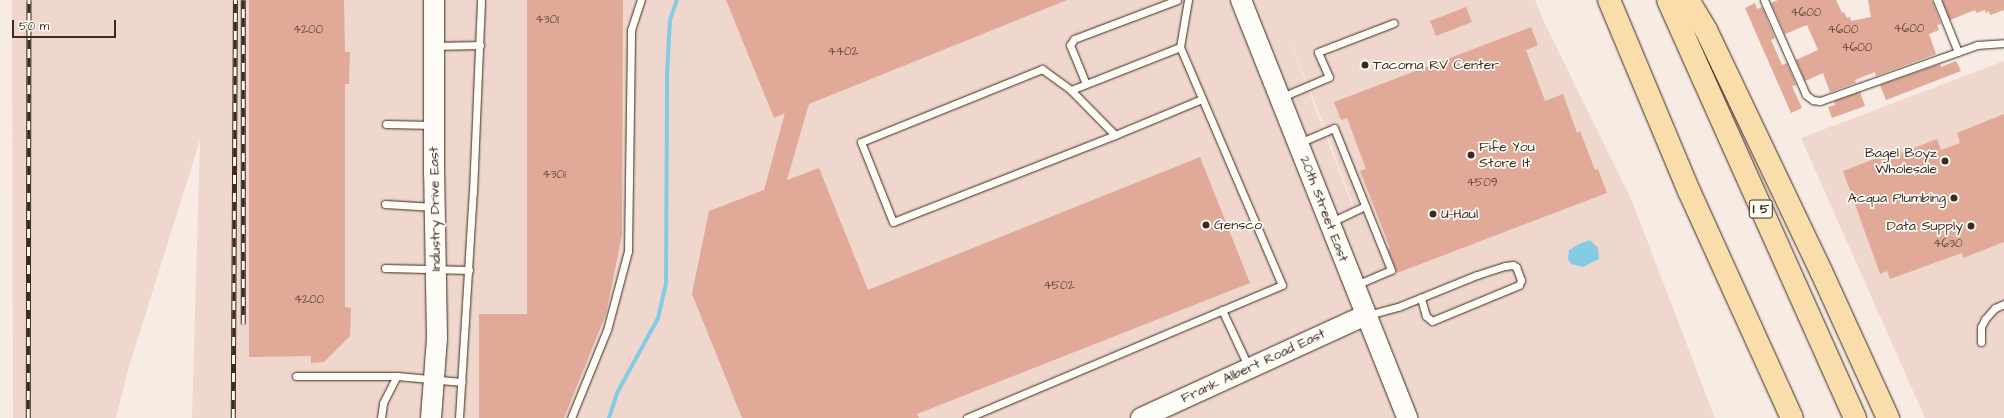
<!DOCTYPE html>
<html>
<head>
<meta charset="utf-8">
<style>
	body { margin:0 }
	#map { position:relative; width:2004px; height:418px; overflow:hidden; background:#f7ebe4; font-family:"Architects Daughter",sans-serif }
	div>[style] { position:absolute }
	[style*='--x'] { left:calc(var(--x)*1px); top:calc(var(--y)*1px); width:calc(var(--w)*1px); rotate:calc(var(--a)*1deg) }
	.built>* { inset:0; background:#f0d7cd }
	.water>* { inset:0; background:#83cce4 }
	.stream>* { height:4px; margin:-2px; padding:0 2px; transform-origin:2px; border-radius:2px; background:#83cce4 }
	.building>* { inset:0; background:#e0a998 }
	.roads { filter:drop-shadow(0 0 1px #3b2a1e) drop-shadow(0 0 1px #3b2a1e) }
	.lane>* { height:7px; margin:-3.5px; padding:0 3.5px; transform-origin:3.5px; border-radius:3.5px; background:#fdfcf7 }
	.secondary>* { height:20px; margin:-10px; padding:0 10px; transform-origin:10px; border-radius:10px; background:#fdfcf7 }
	.highway>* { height:22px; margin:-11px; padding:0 11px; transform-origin:11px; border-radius:11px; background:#f9deab }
	.rail>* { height:4.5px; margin-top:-2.25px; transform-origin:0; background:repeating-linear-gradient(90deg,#fdfcf7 0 9px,#3b2a1e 0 18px); box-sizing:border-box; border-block:1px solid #3b2a1e }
	.dots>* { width:11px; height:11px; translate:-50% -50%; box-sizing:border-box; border:2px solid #fdfcf7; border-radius:50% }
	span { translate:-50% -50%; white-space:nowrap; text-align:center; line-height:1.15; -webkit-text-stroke:3.5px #fdfcf7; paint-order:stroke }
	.number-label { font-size:12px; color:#644a3c }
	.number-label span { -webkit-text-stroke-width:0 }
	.shield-label span { padding:1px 3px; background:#fdfcf7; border:1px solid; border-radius:3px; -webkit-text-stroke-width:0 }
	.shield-label { font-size:13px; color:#3b2a1e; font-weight:700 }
	.poi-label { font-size:14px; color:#3b2a1e }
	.left { translate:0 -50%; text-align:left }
	.right { translate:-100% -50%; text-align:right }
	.street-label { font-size:14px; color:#3b2a1e }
	.scale { position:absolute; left:12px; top:20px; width:104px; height:18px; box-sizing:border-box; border:2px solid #3b2a1e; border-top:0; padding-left:5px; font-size:12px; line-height:14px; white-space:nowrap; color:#3b2a1e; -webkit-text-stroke:3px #fdfcf7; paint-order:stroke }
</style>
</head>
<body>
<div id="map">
	<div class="built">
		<div style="clip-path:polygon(evenodd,12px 0,1535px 0,1544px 22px,1632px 201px,1715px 418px,192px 418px,200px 140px,127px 373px,116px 418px,13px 418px,12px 0,1287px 33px,1317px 108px,1356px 213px,1355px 213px,1287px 33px)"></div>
		<div style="clip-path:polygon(2004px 61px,2004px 418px,1925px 418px,1801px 138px)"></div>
	</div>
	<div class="water">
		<div style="clip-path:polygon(1590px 240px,1598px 248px,1599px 259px,1583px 267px,1571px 264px,1568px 259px,1569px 250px,1579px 244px)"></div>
	</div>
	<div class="stream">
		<div style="--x:609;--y:418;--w:26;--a:-72"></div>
		<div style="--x:617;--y:393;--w:85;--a:-61.3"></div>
		<div style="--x:658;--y:318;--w:35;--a:-77"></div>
		<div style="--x:666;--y:284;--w:209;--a:-89.7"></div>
		<div style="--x:667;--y:75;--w:55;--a:-86.9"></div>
		<div style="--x:670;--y:20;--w:21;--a:-71"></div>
	</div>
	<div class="building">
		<div style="clip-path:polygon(249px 0,344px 0,345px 52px,350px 52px,349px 84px,345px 84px,345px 307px,351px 308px,350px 336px,324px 362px,311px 363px,311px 356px,249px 357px)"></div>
		<div style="clip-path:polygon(527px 0,623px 0,622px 235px,606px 314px,564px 418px,479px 418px,479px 314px,527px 314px)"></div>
		<div style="clip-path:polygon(726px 0,1067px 0,809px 104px,787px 180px,819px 168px,868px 290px,1200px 157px,1250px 283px,917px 414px,919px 418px,742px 418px,692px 294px,709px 211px,764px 190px,785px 113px,774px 118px)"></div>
		<div style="clip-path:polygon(1778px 0,1836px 0,1842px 13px,1844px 12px,1847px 18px,1850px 17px,1851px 21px,1871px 17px,1868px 0,1932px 0,1941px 24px,1937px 25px,1939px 30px,1929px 34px,1936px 54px,1876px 76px,1875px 72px,1855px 80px,1856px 83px,1830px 92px,1823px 73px,1805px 81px,1796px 60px,1818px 50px,1807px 25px,1785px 34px,1771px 3px)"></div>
		<div style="clip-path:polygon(1942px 0,2004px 0,2004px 10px,1990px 15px,1989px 11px,1986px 13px,1985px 10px,1976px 13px,1975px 10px,1950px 20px)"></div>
		<div style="clip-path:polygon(1755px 3px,1757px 9px,1762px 7px,1775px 38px,1771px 40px,1782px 65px,1787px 63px,1796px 85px,1792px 86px,1802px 108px,1791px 113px,1745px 8px)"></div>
		<div style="clip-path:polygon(1466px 7px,1472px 22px,1436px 36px,1430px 21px)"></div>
		<div style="clip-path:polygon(1531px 27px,1538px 45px,1526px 50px,1545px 101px,1563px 94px,1577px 133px,1580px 131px,1595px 170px,1598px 169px,1607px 193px,1397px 273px,1388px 249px,1390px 248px,1360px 171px,1366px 169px,1347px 118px,1341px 120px,1334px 102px)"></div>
		<div style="clip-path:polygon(1956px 61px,1961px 71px,1886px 100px,1880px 85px,1940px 64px,1941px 67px)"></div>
		<div style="clip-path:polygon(1860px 92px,1865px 106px,1832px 118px,1828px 107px,1835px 105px,1834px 101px)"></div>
		<div style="clip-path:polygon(2004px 114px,2004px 242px,1963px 258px,1962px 253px,1890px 279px,1887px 271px,1880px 274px,1843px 171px,1900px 149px,1901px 153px,1937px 139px,1941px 150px,1960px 143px,1957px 133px)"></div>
	</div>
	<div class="roads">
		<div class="lane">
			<div style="--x:1764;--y:0;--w:104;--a:66.1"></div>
			<div style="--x:1806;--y:95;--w:9;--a:36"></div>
			<div style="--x:1813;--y:100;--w:7;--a:8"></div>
			<div style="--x:1820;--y:101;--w:167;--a:-19.6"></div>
			<div style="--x:1977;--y:45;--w:27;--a:-4"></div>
			<div style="--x:1937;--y:0;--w:56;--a:68"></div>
			<div style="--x:434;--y:46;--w:46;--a:-1.2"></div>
			<div style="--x:1086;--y:84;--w:42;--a:-112.3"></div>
			<div style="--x:1070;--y:45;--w:7;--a:-56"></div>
			<div style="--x:1074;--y:39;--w:110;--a:-20.7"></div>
			<div style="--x:1071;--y:90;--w:117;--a:-21.5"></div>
			<div style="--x:1282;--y:97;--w:51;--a:-23.1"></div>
			<div style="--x:1329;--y:77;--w:27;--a:-114"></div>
			<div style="--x:1318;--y:52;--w:81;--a:-20.9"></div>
			<div style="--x:386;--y:124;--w:47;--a:1.2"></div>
			<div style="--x:1115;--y:135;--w:63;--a:-134.4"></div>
			<div style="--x:1071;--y:90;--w:36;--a:-144"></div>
			<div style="--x:1042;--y:69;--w:195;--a:158"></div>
			<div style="--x:861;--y:142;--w:86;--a:68.2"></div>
			<div style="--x:893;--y:222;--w:238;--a:-21.4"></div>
			<div style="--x:1115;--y:135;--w:94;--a:-22.5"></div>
			<div style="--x:1299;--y:143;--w:38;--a:-23"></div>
			<div style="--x:1334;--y:128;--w:153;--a:68.1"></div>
			<div style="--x:1391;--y:270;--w:38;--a:157"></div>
			<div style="--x:385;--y:204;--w:49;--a:3.5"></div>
			<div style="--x:1331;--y:222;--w:38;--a:-25"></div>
			<div style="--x:385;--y:268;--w:84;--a:1.4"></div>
			<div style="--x:1222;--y:310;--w:64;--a:65"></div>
			<div style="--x:1368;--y:315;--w:31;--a:-15"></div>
			<div style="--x:1398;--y:307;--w:85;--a:-22.1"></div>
			<div style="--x:1477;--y:275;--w:29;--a:-18"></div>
			<div style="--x:1505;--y:266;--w:8;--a:-7"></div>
			<div style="--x:1513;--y:265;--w:4;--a:34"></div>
			<div style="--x:1516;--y:267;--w:14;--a:69"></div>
			<div style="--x:1521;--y:280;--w:5;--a:112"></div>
			<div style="--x:1519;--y:285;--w:94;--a:157.5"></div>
			<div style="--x:1432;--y:321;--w:8;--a:-140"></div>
			<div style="--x:1426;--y:316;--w:19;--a:-106"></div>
			<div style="--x:1981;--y:342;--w:15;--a:-90"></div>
			<div style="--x:1981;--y:327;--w:9;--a:-63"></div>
			<div style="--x:1985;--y:319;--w:15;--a:-48"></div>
			<div style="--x:1995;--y:308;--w:10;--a:-24"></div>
			<div style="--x:296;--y:376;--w:101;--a:0"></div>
			<div style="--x:397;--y:376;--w:65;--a:5.3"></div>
			<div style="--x:381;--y:418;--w:15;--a:-82"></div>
			<div style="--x:383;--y:403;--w:30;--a:-63"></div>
			<div style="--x:459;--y:418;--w:226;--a:-86.5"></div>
			<div style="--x:473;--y:192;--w:192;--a:-87.6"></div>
			<div style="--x:571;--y:418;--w:95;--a:-67.8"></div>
			<div style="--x:607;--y:330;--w:82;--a:-75.1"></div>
			<div style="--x:628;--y:251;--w:221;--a:-89.2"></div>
			<div style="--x:631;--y:30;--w:32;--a:-72"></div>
			<div style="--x:967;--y:418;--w:342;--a:-22.9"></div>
			<div style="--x:1282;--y:285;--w:259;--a:-113.2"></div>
			<div style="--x:1180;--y:47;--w:48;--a:-80.3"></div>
		</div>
		<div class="secondary">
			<div style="--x:1241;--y:0;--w:450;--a:68.3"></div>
			<div style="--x:431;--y:418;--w:80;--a:-85.7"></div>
			<div style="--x:437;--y:338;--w:165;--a:-91"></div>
			<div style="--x:434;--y:173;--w:173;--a:-90"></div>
			<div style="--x:1141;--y:418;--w:247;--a:-24.6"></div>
		</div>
		<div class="highway">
			<div style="--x:1609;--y:0;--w:207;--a:67.3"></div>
			<div style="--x:1689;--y:191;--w:249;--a:65.6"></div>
			<div style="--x:1668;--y:0;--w:458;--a:65.9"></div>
			<div style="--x:1688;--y:0;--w:35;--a:59"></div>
			<div style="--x:1706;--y:30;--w:267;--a:64.5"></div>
			<div style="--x:1821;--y:271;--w:162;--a:65.5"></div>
		</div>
	</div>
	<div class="rail">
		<div style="--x:243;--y:324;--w:324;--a:-90"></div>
		<div style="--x:28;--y:418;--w:418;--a:-89.9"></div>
		<div style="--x:233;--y:418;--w:418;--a:-89.7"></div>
	</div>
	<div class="dots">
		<div style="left:1365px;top:65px;background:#3b2a1e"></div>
		<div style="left:1471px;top:155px;background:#3b2a1e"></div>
		<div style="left:1945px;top:161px;background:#3b2a1e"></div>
		<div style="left:1954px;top:198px;background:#3b2a1e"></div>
		<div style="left:1433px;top:214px;background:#3b2a1e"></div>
		<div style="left:1206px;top:225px;background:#3b2a1e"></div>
		<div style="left:1971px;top:226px;background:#3b2a1e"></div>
	</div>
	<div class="number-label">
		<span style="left:1806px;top:13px">4600</span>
		<span style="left:547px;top:20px">4301</span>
		<span style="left:1909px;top:29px">4600</span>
		<span style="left:308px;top:30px">4200</span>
		<span style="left:1843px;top:30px">4600</span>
		<span style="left:1857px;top:48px">4600</span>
		<span style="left:843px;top:52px">4402</span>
		<span style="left:554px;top:175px">4301</span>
		<span style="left:1482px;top:183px">4509</span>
		<span style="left:1948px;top:244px">4630</span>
		<span style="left:1059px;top:286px">4502</span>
		<span style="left:309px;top:300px">4200</span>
	</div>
	<div class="shield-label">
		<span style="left:1761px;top:209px">I 5</span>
	</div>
	<div class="poi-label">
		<span class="left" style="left:1373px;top:65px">Tacoma RV Center</span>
		<span class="left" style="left:1479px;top:155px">Fife You<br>Store It</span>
		<span class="right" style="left:1937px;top:161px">Bagel Boyz<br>Wholesale</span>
		<span class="right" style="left:1946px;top:198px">Acqua Plumbing</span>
		<span class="left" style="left:1441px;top:214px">U-Haul</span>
		<span class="left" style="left:1214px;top:225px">Gensco</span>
		<span class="right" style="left:1963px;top:226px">Data Supply</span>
	</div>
	<div class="street-label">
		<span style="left:435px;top:209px;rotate:-91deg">Industry Drive East</span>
		<span style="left:1324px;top:209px;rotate:69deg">20th Street East</span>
		<span style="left:1253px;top:366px;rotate:-25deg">Frank Albert Road East</span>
	</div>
	<div class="scale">50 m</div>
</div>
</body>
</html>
